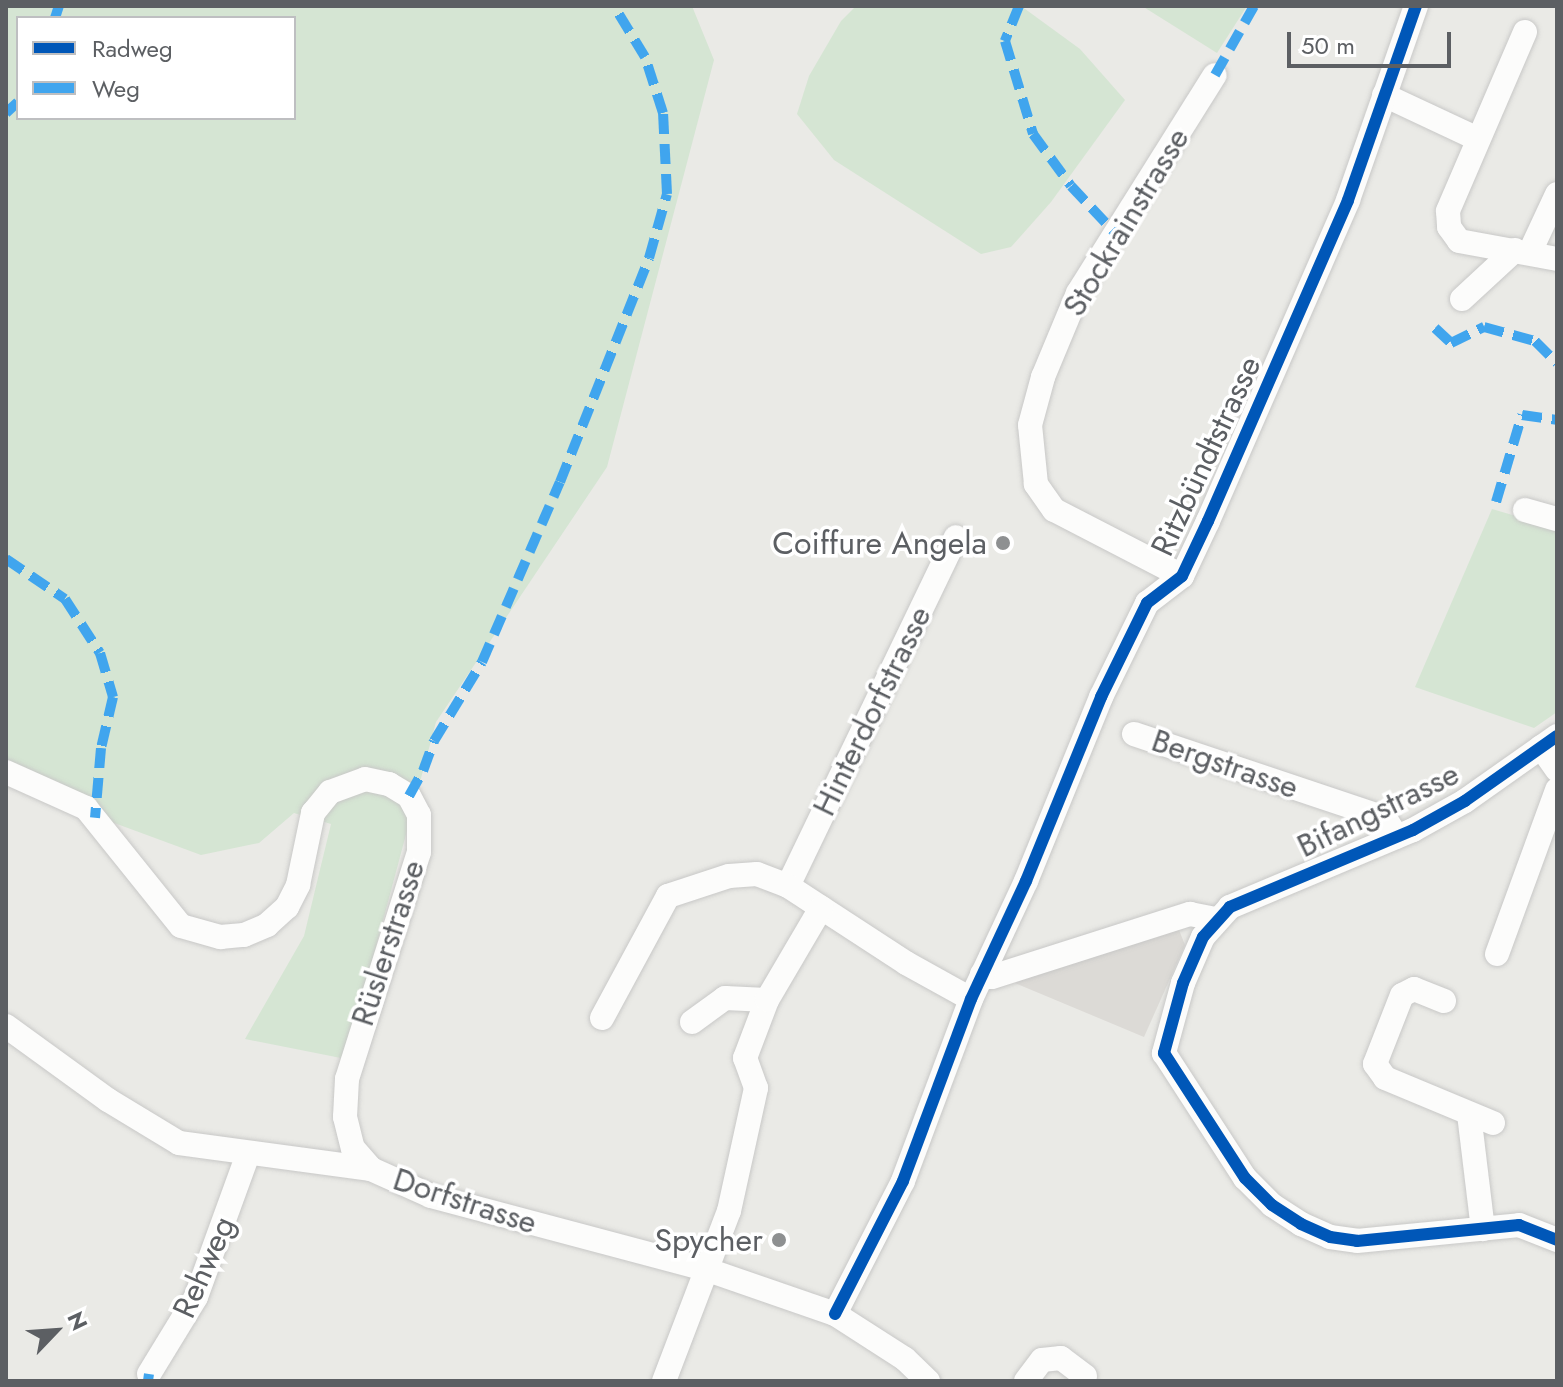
<!DOCTYPE html>
<html>
<head>
<meta charset="utf-8">
<style>
	body { margin:0 }
	#map { position:relative; width:1563px; height:1387px; overflow:hidden; background:#eaeae6; font-family:Jost,sans-serif }
	div>[style] { position:absolute }
	[style*='--x'] { left:calc(var(--x)*1px); top:calc(var(--y)*1px); width:calc(var(--w)*1px); rotate:calc(var(--a)*1deg) }
	.education>* { inset:0; background:#dcdad6 }
	.green>* { inset:0; background:#d5e5d3 }
	.roads { filter:drop-shadow(0 0 2px #c8c8c7) drop-shadow(0 0 2px #c8c8c7) }
	.minor>* { height:24px; margin:-12px; padding:0 12px; transform-origin:12px; border-radius:12px; background:#fcfcfb }
	.quiet>* { height:10px; margin-top:-5px; transform-origin:0; background:repeating-linear-gradient(90deg,#40a5ee 0 20px,transparent 0 30px) }
	.cycleway>* { height:12px; margin:-6px; padding:0 6px; transform-origin:6px; border-radius:6px; background:#0057b8 }
	.dots>* { width:22px; height:22px; translate:-50% -50%; box-sizing:border-box; border:4px solid #fff; border-radius:50% }
	span { translate:-50% -50%; white-space:nowrap; text-align:center; line-height:1.15; -webkit-text-stroke:7px #fff; paint-order:stroke }
	.street-label { font-size:32px; color:#5c5f63 }
	.poi-label { font-size:32px; color:#5c5f63 }
	.right { translate:-100% -50%; text-align:right }
	.frame { position:absolute; inset:0; border:8px solid #5c5f63; pointer-events:none }
	.legend { position:absolute; left:16px; top:16px; width:280px; height:104px; box-sizing:border-box; background:#fff; border:2px solid #bebfc1; margin:0; padding:10px 14px; list-style:none; font-size:24px; color:#5c5f63 }
	.legend li { display:flex; align-items:center; gap:16px; height:40px }
	.legend b { width:40px; border:2px solid #bebfc1 }
	.north { position:absolute; left:16px; top:1291px; width:80px; height:80px; -webkit-text-stroke:6px #fff; paint-order:stroke; rotate:65deg; font-size:22px; font-weight:700; line-height:32px; text-align:center; color:#5c5f63 }
	.north::after { content:''; display:block; margin:auto; width:28px; height:36px; background:#5c5f63; clip-path:polygon(50% 0,100% 100%,50% 72%,0 100%) }
	.scale { position:absolute; left:1287px; top:32px; width:164px; height:36px; box-sizing:border-box; border:4px solid #5c5f63; border-top:0; padding-left:10px; font-size:24px; line-height:28px; white-space:nowrap; color:#5c5f63; -webkit-text-stroke:6px #fff; paint-order:stroke }
</style>
</head>
<body>
<div id="map">
	<div class="education">
		<div style="clip-path:polygon(1177px 925px,1185px 945px,1144px 1037px,1015px 983px,1093px 949px)"></div>
	</div>
	<div class="green">
		<div style="clip-path:polygon(evenodd,6px 6px,692px 6px,714px 60px,607px 467px,436px 722px,346px 1059px,245px 1039px,304px 936px,331px 824px,294px 813px,259px 843px,201px 855px,6px 783px,6px 6px,18px 18px,294px 18px,294px 118px,18px 118px,18px 18px)"></div>
		<div style="clip-path:polygon(856px 6px,1021px 6px,1080px 49px,1125px 100px,1051px 202px,1011px 247px,981px 254px,834px 160px,797px 114px,809px 76px,841px 21px)"></div>
		<div style="clip-path:polygon(1142px 6px,1247px 6px,1217px 53px)"></div>
		<div style="clip-path:polygon(1492px 509px,1557px 528px,1557px 712px,1534px 728px,1415px 687px)"></div>
	</div>
	<div class="roads">
		<div class="minor">
			<div style="--x:1525;--y:32;--w:195;--a:113.3"></div>
			<div style="--x:1448;--y:211;--w:16;--a:86"></div>
			<div style="--x:1449;--y:227;--w:17;--a:54"></div>
			<div style="--x:1459;--y:241;--w:100;--a:10.4"></div>
			<div style="--x:1384;--y:95;--w:104;--a:25.1"></div>
			<div style="--x:1530;--y:252;--w:64;--a:-65"></div>
			<div style="--x:1462;--y:299;--w:72;--a:-42.8"></div>
			<div style="--x:1525;--y:510;--w:33;--a:16"></div>
			<div style="--x:1182;--y:576;--w:144;--a:-152.7"></div>
			<div style="--x:1054;--y:510;--w:32;--a:-125"></div>
			<div style="--x:1036;--y:484;--w:59;--a:-95.8"></div>
			<div style="--x:1030;--y:425;--w:50;--a:-74.8"></div>
			<div style="--x:1043;--y:377;--w:91;--a:-67.4"></div>
			<div style="--x:1078;--y:293;--w:257;--a:-57.9"></div>
			<div style="--x:1134;--y:734;--w:265;--a:18.5"></div>
			<div style="--x:1385;--y:818;--w:22;--a:58"></div>
			<div style="--x:1557;--y:736;--w:113;--a:144.8"></div>
			<div style="--x:1465;--y:801;--w:60;--a:150.9"></div>
			<div style="--x:1413;--y:830;--w:199;--a:157.2"></div>
			<div style="--x:1230;--y:907;--w:40;--a:132"></div>
			<div style="--x:1203;--y:937;--w:50;--a:113.5"></div>
			<div style="--x:1183;--y:983;--w:73;--a:105.2"></div>
			<div style="--x:1164;--y:1053;--w:149;--a:57.1"></div>
			<div style="--x:1245;--y:1178;--w:38;--a:45"></div>
			<div style="--x:1272;--y:1205;--w:35;--a:33"></div>
			<div style="--x:1301;--y:1224;--w:32;--a:24"></div>
			<div style="--x:1330;--y:1237;--w:27;--a:8"></div>
			<div style="--x:1357;--y:1241;--w:163;--a:-5.6"></div>
			<div style="--x:1519;--y:1225;--w:41;--a:21.5"></div>
			<div style="--x:1541;--y:747;--w:28;--a:55"></div>
			<div style="--x:6;--y:772;--w:88;--a:24.2"></div>
			<div style="--x:86;--y:808;--w:151;--a:51.2"></div>
			<div style="--x:181;--y:926;--w:41;--a:15.8"></div>
			<div style="--x:220;--y:937;--w:24;--a:-5"></div>
			<div style="--x:244;--y:935;--w:25;--a:-23"></div>
			<div style="--x:267;--y:925;--w:27;--a:-42"></div>
			<div style="--x:287;--y:907;--w:25;--a:-63"></div>
			<div style="--x:298;--y:885;--w:74;--a:-78.2"></div>
			<div style="--x:313;--y:813;--w:27;--a:-51"></div>
			<div style="--x:330;--y:792;--w:37;--a:-20"></div>
			<div style="--x:365;--y:779;--w:25;--a:12"></div>
			<div style="--x:389;--y:784;--w:23;--a:31"></div>
			<div style="--x:409;--y:796;--w:21;--a:62"></div>
			<div style="--x:419;--y:815;--w:37;--a:90"></div>
			<div style="--x:419;--y:852;--w:238;--a:107.6"></div>
			<div style="--x:347;--y:1079;--w:38;--a:93"></div>
			<div style="--x:345;--y:1117;--w:32;--a:76"></div>
			<div style="--x:353;--y:1148;--w:28;--a:49"></div>
			<div style="--x:788;--y:886;--w:387;--a:-64.3"></div>
			<div style="--x:1497;--y:954;--w:175;--a:-69.9"></div>
			<div style="--x:982;--y:974;--w:10;--a:17"></div>
			<div style="--x:992;--y:977;--w:208;--a:-17.7"></div>
			<div style="--x:1190;--y:914;--w:26;--a:11"></div>
			<div style="--x:1444;--y:1001;--w:32;--a:-158"></div>
			<div style="--x:1414;--y:989;--w:13;--a:153"></div>
			<div style="--x:1402;--y:995;--w:74;--a:111.4"></div>
			<div style="--x:1375;--y:1064;--w:17;--a:54"></div>
			<div style="--x:1385;--y:1078;--w:117;--a:22.6"></div>
			<div style="--x:602;--y:1018;--w:139;--a:-61.6"></div>
			<div style="--x:668;--y:896;--w:64;--a:-18.2"></div>
			<div style="--x:729;--y:876;--w:28;--a:-4"></div>
			<div style="--x:757;--y:874;--w:33;--a:21"></div>
			<div style="--x:788;--y:886;--w:141;--a:33.1"></div>
			<div style="--x:906;--y:963;--w:74;--a:29"></div>
			<div style="--x:692;--y:1022;--w:41;--a:-36"></div>
			<div style="--x:725;--y:998;--w:42;--a:2.7"></div>
			<div style="--x:6;--y:1026;--w:126;--a:36"></div>
			<div style="--x:108;--y:1100;--w:83;--a:31.2"></div>
			<div style="--x:179;--y:1143;--w:194;--a:7.7"></div>
			<div style="--x:371;--y:1169;--w:66;--a:24.2"></div>
			<div style="--x:431;--y:1196;--w:284;--a:14.9"></div>
			<div style="--x:705;--y:1269;--w:138;--a:19.1"></div>
			<div style="--x:835;--y:1314;--w:83;--a:32.7"></div>
			<div style="--x:905;--y:1359;--w:32;--a:44"></div>
			<div style="--x:1469;--y:1114;--w:116;--a:83.1"></div>
			<div style="--x:835;--y:1314;--w:149;--a:-62.9"></div>
			<div style="--x:903;--y:1181;--w:194;--a:-69.5"></div>
			<div style="--x:971;--y:999;--w:130;--a:-65"></div>
			<div style="--x:1026;--y:881;--w:199;--a:-67.8"></div>
			<div style="--x:1101;--y:697;--w:105;--a:-63.9"></div>
			<div style="--x:1147;--y:603;--w:44;--a:-37.6"></div>
			<div style="--x:1182;--y:576;--w:61;--a:-64.7"></div>
			<div style="--x:1208;--y:521;--w:350;--a:-66.4"></div>
			<div style="--x:1348;--y:200;--w:206;--a:-70.7"></div>
			<div style="--x:149;--y:1374;--w:90;--a:-58.6"></div>
			<div style="--x:196;--y:1297;--w:152;--a:-70"></div>
			<div style="--x:664;--y:1381;--w:182;--a:-69.1"></div>
			<div style="--x:729;--y:1211;--w:126;--a:-77.6"></div>
			<div style="--x:756;--y:1088;--w:32;--a:-110"></div>
			<div style="--x:745;--y:1058;--w:62;--a:-69.2"></div>
			<div style="--x:767;--y:1000;--w:107;--a:-59.6"></div>
			<div style="--x:1026;--y:1381;--w:26;--a:-53"></div>
			<div style="--x:1042;--y:1360;--w:19;--a:-6"></div>
			<div style="--x:1061;--y:1358;--w:30;--a:37"></div>
		</div>
	</div>
	<div class="quiet">
		<div style="--x:1019;--y:6;--w:38;--a:112"></div>
		<div style="--x:1005;--y:41;--w:97;--a:73.2"></div>
		<div style="--x:1033;--y:134;--w:64;--a:53.8"></div>
		<div style="--x:1071;--y:186;--w:67;--a:46.8"></div>
		<div style="--x:55;--y:18;--w:13;--a:-72"></div>
		<div style="--x:1215;--y:75;--w:79;--a:-60.5"></div>
		<div style="--x:6;--y:113;--w:16;--a:-43"></div>
		<div style="--x:1435;--y:328;--w:22;--a:43"></div>
		<div style="--x:1451;--y:343;--w:37;--a:-26"></div>
		<div style="--x:1484;--y:327;--w:53;--a:15.4"></div>
		<div style="--x:1535;--y:341;--w:31;--a:45"></div>
		<div style="--x:1496;--y:502;--w:91;--a:-73.4"></div>
		<div style="--x:1522;--y:415;--w:35;--a:8"></div>
		<div style="--x:6;--y:559;--w:71;--a:34.1"></div>
		<div style="--x:65;--y:599;--w:64;--a:57.1"></div>
		<div style="--x:100;--y:653;--w:46;--a:73.5"></div>
		<div style="--x:113;--y:697;--w:52;--a:103.2"></div>
		<div style="--x:101;--y:748;--w:70;--a:94.9"></div>
		<div style="--x:409;--y:796;--w:29;--a:-61"></div>
		<div style="--x:423;--y:771;--w:32;--a:-70"></div>
		<div style="--x:434;--y:741;--w:92;--a:-58.7"></div>
		<div style="--x:482;--y:662;--w:196;--a:-66.6"></div>
		<div style="--x:560;--y:482;--w:241;--a:-68.3"></div>
		<div style="--x:649;--y:258;--w:66;--a:-74.3"></div>
		<div style="--x:667;--y:194;--w:81;--a:-92.8"></div>
		<div style="--x:663;--y:113;--w:59;--a:-107.8"></div>
		<div style="--x:645;--y:57;--w:60;--a:-121.3"></div>
		<div style="--x:148;--y:1381;--w:7;--a:-82"></div>
	</div>
	<div class="cycleway">
		<div style="--x:1557;--y:736;--w:113;--a:144.8"></div>
		<div style="--x:1465;--y:801;--w:60;--a:150.9"></div>
		<div style="--x:1413;--y:830;--w:199;--a:157.2"></div>
		<div style="--x:1230;--y:907;--w:40;--a:132"></div>
		<div style="--x:1203;--y:937;--w:50;--a:113.5"></div>
		<div style="--x:1183;--y:983;--w:73;--a:105.2"></div>
		<div style="--x:1164;--y:1053;--w:149;--a:57.1"></div>
		<div style="--x:1245;--y:1178;--w:38;--a:45"></div>
		<div style="--x:1272;--y:1205;--w:35;--a:33"></div>
		<div style="--x:1301;--y:1224;--w:32;--a:24"></div>
		<div style="--x:1330;--y:1237;--w:27;--a:8"></div>
		<div style="--x:1357;--y:1241;--w:163;--a:-5.6"></div>
		<div style="--x:1519;--y:1225;--w:41;--a:21.5"></div>
		<div style="--x:835;--y:1314;--w:149;--a:-62.9"></div>
		<div style="--x:903;--y:1181;--w:194;--a:-69.5"></div>
		<div style="--x:971;--y:999;--w:130;--a:-65"></div>
		<div style="--x:1026;--y:881;--w:199;--a:-67.8"></div>
		<div style="--x:1101;--y:697;--w:105;--a:-63.9"></div>
		<div style="--x:1147;--y:603;--w:44;--a:-37.6"></div>
		<div style="--x:1182;--y:576;--w:61;--a:-64.7"></div>
		<div style="--x:1208;--y:521;--w:350;--a:-66.4"></div>
		<div style="--x:1348;--y:200;--w:206;--a:-70.7"></div>
	</div>
	<div class="dots">
		<div style="left:1003px;top:543px;background:#8e9091"></div>
		<div style="left:779px;top:1240px;background:#8e9091"></div>
	</div>
	<div class="street-label">
		<span style="left:1126px;top:222px;rotate:-59deg">Stockrainstrasse</span>
		<span style="left:1206px;top:456px;rotate:-65deg">Ritzbündtstrasse</span>
		<span style="left:872px;top:711px;rotate:-64deg">Hinterdorfstrasse</span>
		<span style="left:1225px;top:764px;rotate:19deg">Bergstrasse</span>
		<span style="left:1378px;top:810px;rotate:-26deg">Bifangstrasse</span>
		<span style="left:388px;top:943px;rotate:-72deg">Rüslerstrasse</span>
		<span style="left:465px;top:1201px;rotate:18deg">Dorfstrasse</span>
		<span style="left:204px;top:1267px;rotate:-66deg">Rehweg</span>
	</div>
	<div class="poi-label">
		<span class="right" style="left:987px;top:543px">Coiffure Angela</span>
		<span class="right" style="left:763px;top:1240px">Spycher</span>
	</div>
	<div class="frame"></div>
	<ul class="legend">
	<li><b style="height:10px;background:#0057b8"></b>Radweg</li>
	<li><b style="height:10px;background:#40a5ee"></b>Weg</li>
	</ul>
	<div class="north">N</div>
	<div class="scale">50 m</div>
</div>
</body>
</html>
